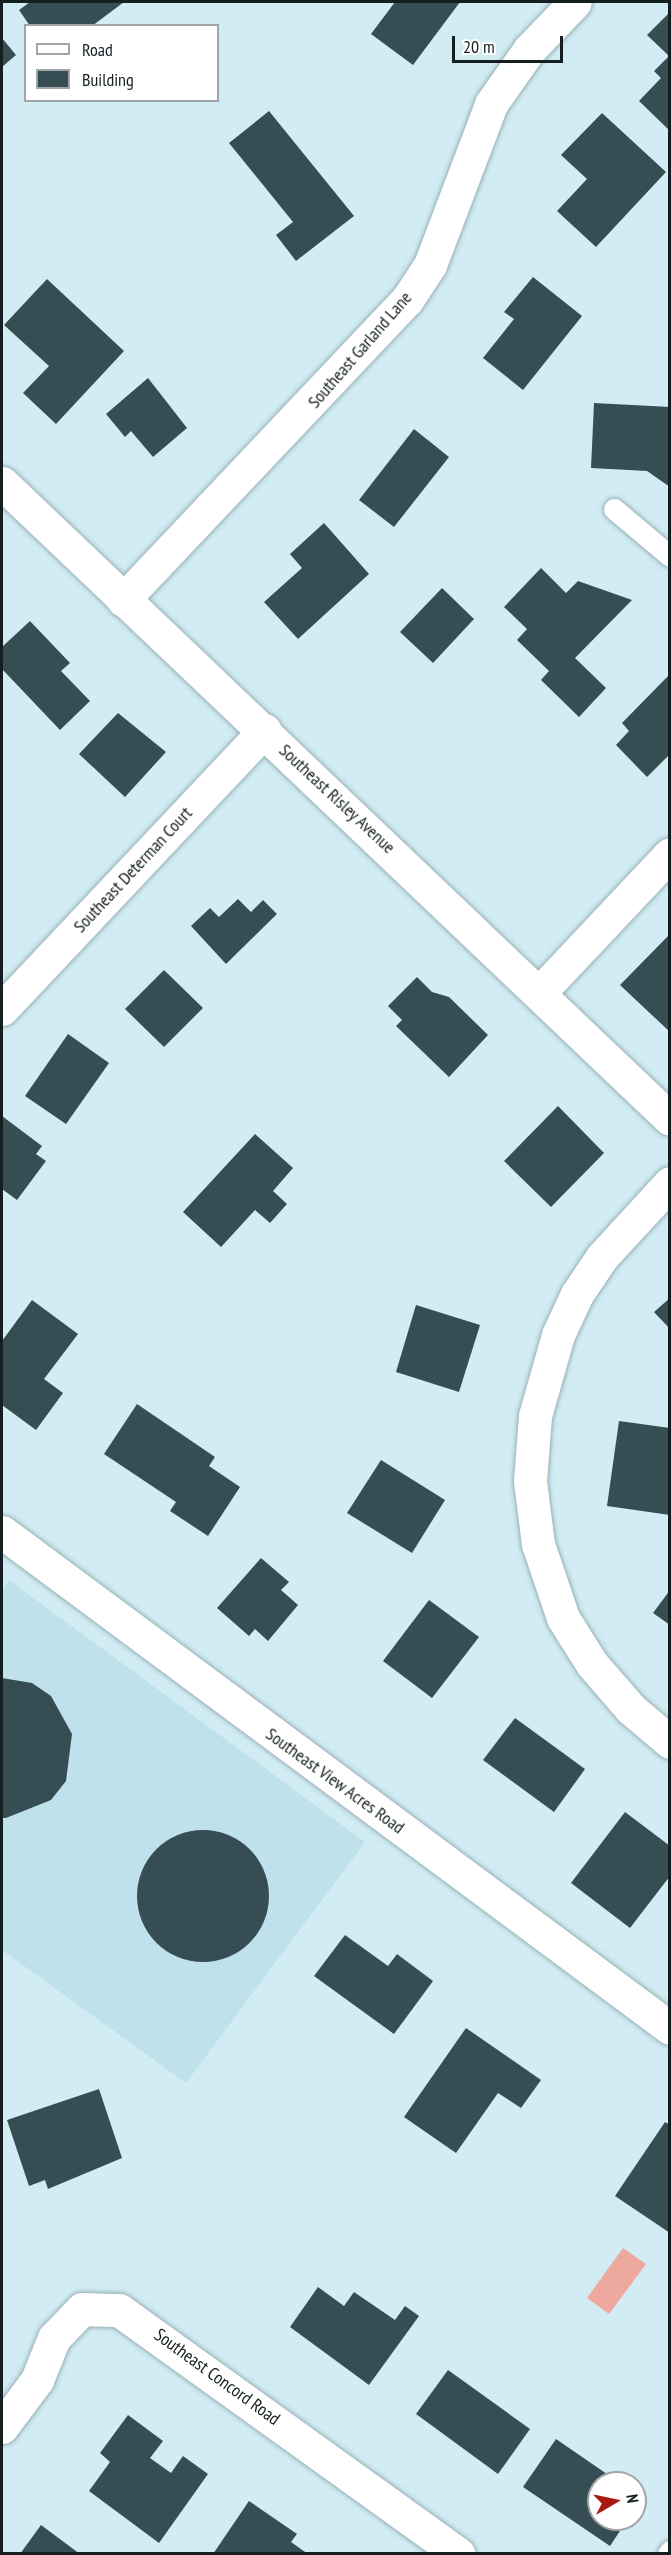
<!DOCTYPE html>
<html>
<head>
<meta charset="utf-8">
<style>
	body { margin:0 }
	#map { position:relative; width:671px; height:2555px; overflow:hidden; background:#d2ecf4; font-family:"PT Sans Narrow",sans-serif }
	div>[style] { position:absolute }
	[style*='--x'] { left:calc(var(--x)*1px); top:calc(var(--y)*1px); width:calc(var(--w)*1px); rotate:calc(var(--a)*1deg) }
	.built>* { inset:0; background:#bfe1eb }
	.water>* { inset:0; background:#eda99e }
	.building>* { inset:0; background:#374d54 }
	.round { border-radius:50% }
	.roads { filter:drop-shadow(0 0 2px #98b1b8) drop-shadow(0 0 2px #98b1b8) }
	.lane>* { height:21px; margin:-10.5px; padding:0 10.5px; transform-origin:10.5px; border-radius:10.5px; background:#fff }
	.street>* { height:33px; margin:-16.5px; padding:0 16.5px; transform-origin:16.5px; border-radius:16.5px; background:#fff }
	span { translate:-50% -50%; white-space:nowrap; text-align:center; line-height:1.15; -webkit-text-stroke:6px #fff; paint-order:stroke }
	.street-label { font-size:18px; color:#151f22 }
	.frame { position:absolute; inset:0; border:3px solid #151f22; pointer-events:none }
	.legend { position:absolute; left:24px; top:24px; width:195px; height:78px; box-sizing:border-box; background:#fff; border:2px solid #a1a5a7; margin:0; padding:8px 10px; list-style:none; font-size:18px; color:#151f22 }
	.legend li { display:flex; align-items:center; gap:12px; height:30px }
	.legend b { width:30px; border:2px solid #a1a5a7 }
	.north { position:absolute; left:587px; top:2471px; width:60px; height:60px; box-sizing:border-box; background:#fff; border:2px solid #a1a5a7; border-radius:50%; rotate:81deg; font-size:16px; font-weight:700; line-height:24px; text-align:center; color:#151f22 }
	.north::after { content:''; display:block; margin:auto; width:21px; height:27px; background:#aa1910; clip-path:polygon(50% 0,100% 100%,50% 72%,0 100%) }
	.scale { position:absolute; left:452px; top:36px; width:111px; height:27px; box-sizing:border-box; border:3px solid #151f22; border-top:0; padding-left:8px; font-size:18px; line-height:21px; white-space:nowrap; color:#151f22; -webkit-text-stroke:4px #fff; paint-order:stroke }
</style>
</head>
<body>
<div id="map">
	<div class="built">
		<div style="clip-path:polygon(9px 1580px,365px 1842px,186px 2083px,2px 1950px,2px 1591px)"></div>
	</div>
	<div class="water">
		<div style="clip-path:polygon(623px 2248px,646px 2264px,609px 2314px,587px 2298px)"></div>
	</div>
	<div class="building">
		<div style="clip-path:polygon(30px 2px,124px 2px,92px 26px,30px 26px,19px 10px)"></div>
		<div style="clip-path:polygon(395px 2px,460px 2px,413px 65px,371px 34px)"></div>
		<div style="clip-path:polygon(670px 12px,670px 128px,668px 129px,639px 101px,661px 78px,654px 71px,669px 56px,647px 35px)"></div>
		<div style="clip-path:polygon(2px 38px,16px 55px,2px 67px)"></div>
		<div style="clip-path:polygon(269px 111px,354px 216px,296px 261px,276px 235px,293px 222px,229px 143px)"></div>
		<div style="clip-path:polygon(602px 113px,666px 172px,596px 247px,557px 211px,587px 179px,561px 155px)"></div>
		<div style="clip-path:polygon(533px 277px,582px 316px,523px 390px,483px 358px,514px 319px,504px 312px)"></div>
		<div style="clip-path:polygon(47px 279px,124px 351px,56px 424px,23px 393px,49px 366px,4px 325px)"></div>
		<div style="clip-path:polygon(148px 378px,187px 428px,153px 457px,131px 431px,125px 437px,106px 414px)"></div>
		<div style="clip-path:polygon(594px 403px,670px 407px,670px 487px,647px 471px,591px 468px)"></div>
		<div style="clip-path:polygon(414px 429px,449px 457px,394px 527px,359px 500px)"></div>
		<div style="clip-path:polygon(324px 523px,369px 574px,298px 639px,264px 602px,302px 568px,290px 554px)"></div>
		<div style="clip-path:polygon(541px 568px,566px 593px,578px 581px,632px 600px,575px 658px,606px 688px,579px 717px,541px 680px,549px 671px,517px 640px,527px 629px,504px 607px)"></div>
		<div style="clip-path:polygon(442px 588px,474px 619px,433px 663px,400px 632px)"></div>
		<div style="clip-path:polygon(30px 621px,70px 663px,61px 671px,90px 701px,60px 730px,2px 669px,2px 647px)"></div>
		<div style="clip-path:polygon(670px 674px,670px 754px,647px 777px,616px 745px,629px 731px,622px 723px)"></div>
		<div style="clip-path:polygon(118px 713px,166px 752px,125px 797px,79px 754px)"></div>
		<div style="clip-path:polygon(238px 899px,251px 912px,263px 900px,277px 914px,226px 964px,191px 926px,210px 908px,219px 917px)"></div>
		<div style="clip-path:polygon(670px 934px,670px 1032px,620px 985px)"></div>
		<div style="clip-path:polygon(164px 970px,203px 1008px,164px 1047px,125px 1009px)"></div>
		<div style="clip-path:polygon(417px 977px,432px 992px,449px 997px,488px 1035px,449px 1077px,396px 1026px,402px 1020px,388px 1006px)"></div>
		<div style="clip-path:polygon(68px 1034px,109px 1063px,66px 1124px,25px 1096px)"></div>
		<div style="clip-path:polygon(558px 1106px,604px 1153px,551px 1207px,504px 1161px)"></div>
		<div style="clip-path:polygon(2px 1116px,42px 1146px,36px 1154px,46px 1161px,17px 1200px,2px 1189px)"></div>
		<div style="clip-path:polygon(255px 1134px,293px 1168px,273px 1191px,287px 1204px,270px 1223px,255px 1210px,221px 1247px,183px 1212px)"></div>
		<div style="clip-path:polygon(670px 1298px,670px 1329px,654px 1312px)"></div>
		<div style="clip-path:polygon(32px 1300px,78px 1334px,44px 1379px,63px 1393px,36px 1430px,2px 1405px,2px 1341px)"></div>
		<div style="clip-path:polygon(416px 1305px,480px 1325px,459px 1392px,396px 1372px)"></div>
		<div style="clip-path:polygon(137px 1404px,215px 1457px,209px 1466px,240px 1487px,208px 1536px,170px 1511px,176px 1502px,104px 1454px)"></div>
		<div style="clip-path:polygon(619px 1421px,670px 1428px,670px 1515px,607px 1506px)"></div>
		<div style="clip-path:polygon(381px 1460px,445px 1500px,412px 1553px,347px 1513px)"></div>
		<div style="clip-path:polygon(261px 1558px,289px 1582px,281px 1590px,298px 1605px,268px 1641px,255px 1629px,249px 1636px,217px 1608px)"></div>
		<div style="clip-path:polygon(670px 1590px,670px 1625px,653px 1613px)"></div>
		<div style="clip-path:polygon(429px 1600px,479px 1637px,432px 1698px,383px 1661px)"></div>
		<div style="clip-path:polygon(2px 1678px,32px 1683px,51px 1696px,72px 1734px,66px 1781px,51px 1800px,6px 1818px,2px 1818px)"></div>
		<div style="clip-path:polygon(515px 1718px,585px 1769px,554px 1812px,483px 1760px)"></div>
		<div style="clip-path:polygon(625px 1812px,670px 1846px,670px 1876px,630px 1928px,571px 1883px)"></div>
		<div class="round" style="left:137px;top:1830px;width:132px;height:132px"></div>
		<div style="clip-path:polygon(345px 1935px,388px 1966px,397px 1954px,433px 1981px,394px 2034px,314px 1976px)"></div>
		<div style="clip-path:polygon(466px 2028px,541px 2080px,521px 2108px,498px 2093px,456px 2153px,404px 2117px)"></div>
		<div style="clip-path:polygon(99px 2089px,122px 2158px,48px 2189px,45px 2180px,29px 2186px,7px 2120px)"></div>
		<div style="clip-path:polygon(665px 2122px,670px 2125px,670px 2233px,615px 2196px)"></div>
		<div style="clip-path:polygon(318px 2287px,344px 2306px,354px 2292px,395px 2320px,405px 2306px,419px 2316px,369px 2385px,290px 2327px)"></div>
		<div style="clip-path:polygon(448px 2370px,530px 2429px,498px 2474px,416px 2414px)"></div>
		<div style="clip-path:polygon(128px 2415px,163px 2441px,150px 2458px,171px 2473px,183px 2456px,208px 2474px,159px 2543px,89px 2491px,110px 2462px,100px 2453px)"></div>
		<div style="clip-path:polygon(556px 2439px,620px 2483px,599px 2483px,599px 2519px,628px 2519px,610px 2546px,523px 2487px)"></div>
		<div style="clip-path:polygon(249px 2501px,297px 2534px,291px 2542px,308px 2554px,213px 2554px)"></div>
		<div style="clip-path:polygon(41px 2525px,80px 2554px,20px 2554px)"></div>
	</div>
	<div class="roads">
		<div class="lane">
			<div style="--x:614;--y:509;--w:73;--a:40"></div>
			<div style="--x:668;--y:2554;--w:4;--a:-56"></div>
		</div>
		<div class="street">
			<div style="--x:2;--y:483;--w:922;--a:43.59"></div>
			<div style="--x:123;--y:600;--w:413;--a:-46.6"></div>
			<div style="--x:407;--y:300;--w:42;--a:-56.7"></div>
			<div style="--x:430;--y:265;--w:172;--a:-69.2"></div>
			<div style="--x:491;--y:104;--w:66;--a:-54.9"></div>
			<div style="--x:529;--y:50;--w:66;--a:-46.2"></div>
			<div style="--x:541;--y:991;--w:188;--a:-46.7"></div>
			<div style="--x:2;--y:1009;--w:383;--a:-46.7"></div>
			<div style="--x:670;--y:1183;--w:100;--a:132.6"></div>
			<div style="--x:602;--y:1257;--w:45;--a:124"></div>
			<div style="--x:577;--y:1294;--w:45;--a:114.9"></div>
			<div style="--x:558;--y:1335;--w:84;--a:105.9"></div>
			<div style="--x:535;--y:1416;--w:65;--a:94.4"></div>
			<div style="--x:530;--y:1481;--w:64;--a:82.8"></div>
			<div style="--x:538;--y:1544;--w:78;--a:71.3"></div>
			<div style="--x:563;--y:1618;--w:54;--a:57.8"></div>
			<div style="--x:592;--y:1664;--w:60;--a:49.1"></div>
			<div style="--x:631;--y:1709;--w:51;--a:40.2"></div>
			<div style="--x:2;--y:1532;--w:832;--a:36.59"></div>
			<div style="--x:2;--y:2427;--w:59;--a:-53.3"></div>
			<div style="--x:37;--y:2380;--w:45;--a:-68"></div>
			<div style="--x:54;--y:2338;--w:40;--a:-46"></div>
			<div style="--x:82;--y:2309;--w:37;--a:2"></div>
			<div style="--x:119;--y:2310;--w:418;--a:35.7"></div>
		</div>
	</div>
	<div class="street-label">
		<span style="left:360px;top:350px;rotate:-49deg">Southeast Garland Lane</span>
		<span style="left:337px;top:799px;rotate:43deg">Southeast Risley Avenue</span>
		<span style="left:133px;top:870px;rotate:-47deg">Southeast Determan Court</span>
		<span style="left:335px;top:1781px;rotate:36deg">Southeast View Acres Road</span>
		<span style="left:217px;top:2377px;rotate:36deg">Southeast Concord Road</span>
	</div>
	<div class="frame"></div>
	<ul class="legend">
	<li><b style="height:8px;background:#fff"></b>Road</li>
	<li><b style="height:16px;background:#374d54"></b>Building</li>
	</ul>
	<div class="north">N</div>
	<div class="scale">20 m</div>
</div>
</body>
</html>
